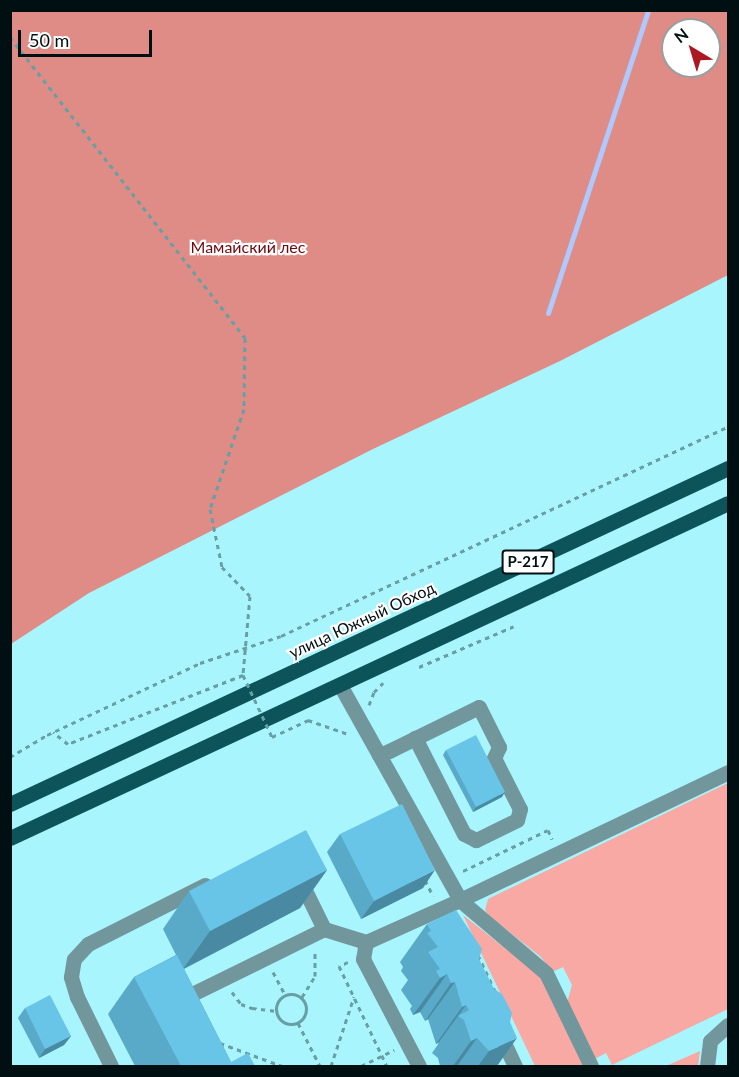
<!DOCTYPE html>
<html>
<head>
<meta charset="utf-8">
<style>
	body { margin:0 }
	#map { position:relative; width:739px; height:1077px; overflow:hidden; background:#a8f5fe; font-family:Lato,sans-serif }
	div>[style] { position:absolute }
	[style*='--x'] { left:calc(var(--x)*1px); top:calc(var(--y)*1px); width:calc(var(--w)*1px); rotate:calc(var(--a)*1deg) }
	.green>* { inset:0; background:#f8a9a3 }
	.forest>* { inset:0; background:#de8c85 }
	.stream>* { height:5px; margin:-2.5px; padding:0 2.5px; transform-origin:2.5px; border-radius:2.5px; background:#afc9ff }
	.path>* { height:3px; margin-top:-1.5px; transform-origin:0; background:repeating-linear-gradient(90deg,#689ea4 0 4.5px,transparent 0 9px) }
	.path>.ring { margin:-1.5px; padding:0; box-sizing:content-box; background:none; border:3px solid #689ea4; border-radius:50% }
	.minor>* { height:15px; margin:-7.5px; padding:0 7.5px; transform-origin:7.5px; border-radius:7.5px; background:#71979c }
	.major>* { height:15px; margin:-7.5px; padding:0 7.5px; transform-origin:7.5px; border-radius:7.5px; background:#0d545a }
	.path-bridge>* { height:3px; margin-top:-1.5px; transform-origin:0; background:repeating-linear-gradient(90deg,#689ea4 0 4.5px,transparent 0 9px) }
	.wall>* { inset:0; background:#59a9c8 }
	.shaded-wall>* { inset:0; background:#498aa2 }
	.building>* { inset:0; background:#68c5e8 }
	span { translate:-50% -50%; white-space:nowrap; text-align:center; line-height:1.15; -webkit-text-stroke:4.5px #fff; paint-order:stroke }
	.shield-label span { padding:2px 4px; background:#fff; border:2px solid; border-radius:4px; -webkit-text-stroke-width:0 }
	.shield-label { font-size:15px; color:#001012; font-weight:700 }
	.park-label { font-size:16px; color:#6e0911 }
	.street-label { font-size:16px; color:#001012 }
	.frame { position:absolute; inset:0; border:12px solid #001012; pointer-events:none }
	.north { position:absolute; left:661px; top:18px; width:60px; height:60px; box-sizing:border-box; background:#fff; border:2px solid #999fa0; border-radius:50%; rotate:322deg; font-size:16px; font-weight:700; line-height:24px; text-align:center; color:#001012 }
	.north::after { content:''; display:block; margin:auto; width:21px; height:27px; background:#ac1822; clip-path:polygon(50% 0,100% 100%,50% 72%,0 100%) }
	.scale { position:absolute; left:18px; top:30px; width:134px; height:27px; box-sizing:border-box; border:3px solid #001012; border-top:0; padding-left:8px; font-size:18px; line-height:21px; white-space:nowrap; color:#001012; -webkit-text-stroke:4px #fff; paint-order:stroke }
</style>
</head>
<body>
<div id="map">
	<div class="green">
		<div style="clip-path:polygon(728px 783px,728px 1009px,612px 1065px,606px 1053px,593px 1060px,567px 1003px,572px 985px,563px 967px,552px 972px,541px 957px,489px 916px,485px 910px,488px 899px)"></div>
		<div style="clip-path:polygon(463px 915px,542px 977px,584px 1066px,535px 1066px)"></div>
		<div style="clip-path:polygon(700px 1051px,698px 1066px,666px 1066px)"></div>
	</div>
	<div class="forest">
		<div style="clip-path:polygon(evenodd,11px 10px,728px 11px,728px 275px,560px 361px,373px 449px,89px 593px,11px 644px,11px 10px,673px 30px,709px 30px,709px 66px,673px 66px,673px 30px)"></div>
	</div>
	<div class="stream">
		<div style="--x:548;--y:313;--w:319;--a:-71.7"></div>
	</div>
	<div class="path">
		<div style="--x:10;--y:37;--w:382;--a:52"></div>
		<div style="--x:245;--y:338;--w:71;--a:90.8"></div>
		<div style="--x:244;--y:409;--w:106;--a:108.8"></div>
		<div style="--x:210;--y:509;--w:59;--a:78.3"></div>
		<div style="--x:222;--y:567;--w:40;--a:46"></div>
		<div style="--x:250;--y:596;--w:79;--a:95.1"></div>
		<div style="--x:243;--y:675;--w:188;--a:158.5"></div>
		<div style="--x:68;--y:744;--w:19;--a:-141"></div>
		<div style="--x:419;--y:667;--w:103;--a:-23.3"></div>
		<div style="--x:369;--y:705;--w:14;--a:-69"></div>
		<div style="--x:374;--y:692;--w:13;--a:-45"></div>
		<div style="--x:272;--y:737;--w:40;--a:-25"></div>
		<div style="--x:308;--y:720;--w:42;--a:19.3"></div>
		<div style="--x:10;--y:757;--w:43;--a:-30.7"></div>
		<div style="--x:47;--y:735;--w:169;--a:-25.2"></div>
		<div style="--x:200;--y:663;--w:85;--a:-18.4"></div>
		<div style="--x:281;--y:636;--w:493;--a:-25.1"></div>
		<div style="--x:463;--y:871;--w:94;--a:-25.8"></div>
		<div style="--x:548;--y:830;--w:10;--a:66"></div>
		<div style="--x:425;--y:880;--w:18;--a:63"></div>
		<div style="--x:478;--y:955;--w:42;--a:64.7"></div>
		<div style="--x:348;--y:962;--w:10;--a:156"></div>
		<div style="--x:339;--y:966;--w:111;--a:64.4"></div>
		<div style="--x:273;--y:972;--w:26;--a:62"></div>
		<div style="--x:232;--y:992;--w:15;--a:53"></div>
		<div style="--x:241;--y:1004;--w:12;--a:20"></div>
		<div style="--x:252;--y:1008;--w:23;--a:7"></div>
		<div class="ring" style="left:276px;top:994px;width:27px;height:27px"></div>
		<div style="--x:302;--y:997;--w:25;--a:-58"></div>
		<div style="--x:315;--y:976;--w:26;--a:-90"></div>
		<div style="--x:298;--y:1023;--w:48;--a:62.9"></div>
		<div style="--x:220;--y:1043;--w:66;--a:20.4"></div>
		<div style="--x:331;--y:1066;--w:73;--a:-71.6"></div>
		<div style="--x:361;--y:1066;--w:37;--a:-26"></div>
	</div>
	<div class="minor">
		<div style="--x:340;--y:685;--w:246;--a:60.8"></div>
		<div style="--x:460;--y:900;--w:103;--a:155.9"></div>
		<div style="--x:366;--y:942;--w:17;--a:100"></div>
		<div style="--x:363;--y:959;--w:121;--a:62.4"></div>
		<div style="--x:379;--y:755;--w:11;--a:-22"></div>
		<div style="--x:389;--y:751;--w:100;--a:-26.1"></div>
		<div style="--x:479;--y:707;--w:45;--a:63.4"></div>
		<div style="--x:499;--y:747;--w:12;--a:114"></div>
		<div style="--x:494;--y:758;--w:57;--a:63"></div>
		<div style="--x:520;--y:809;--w:11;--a:105"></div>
		<div style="--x:517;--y:820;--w:46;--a:154"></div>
		<div style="--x:476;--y:840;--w:13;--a:-153"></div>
		<div style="--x:464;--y:834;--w:108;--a:-117"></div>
		<div style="--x:300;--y:880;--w:55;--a:63.9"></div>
		<div style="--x:324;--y:929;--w:44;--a:17.2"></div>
		<div style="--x:186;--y:1003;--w:5;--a:-112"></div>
		<div style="--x:184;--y:998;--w:156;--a:-26.2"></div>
		<div style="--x:499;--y:1032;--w:38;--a:65"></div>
		<div style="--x:111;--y:1066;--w:77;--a:-116.2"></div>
		<div style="--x:77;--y:997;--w:21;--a:-107"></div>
		<div style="--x:71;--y:977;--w:18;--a:-81"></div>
		<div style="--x:74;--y:959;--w:21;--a:-47"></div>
		<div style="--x:88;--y:944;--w:131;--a:-26.8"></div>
		<div style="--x:591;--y:1066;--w:103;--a:-115.8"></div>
		<div style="--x:546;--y:973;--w:113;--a:-139.7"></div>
		<div style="--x:460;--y:900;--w:297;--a:-25.5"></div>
		<div style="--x:707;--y:1066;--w:25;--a:-83"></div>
		<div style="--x:710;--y:1041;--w:24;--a:-42"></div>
	</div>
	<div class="major">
		<div style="--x:10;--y:804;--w:793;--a:-25.08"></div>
		<div style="--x:10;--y:838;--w:792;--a:-25.01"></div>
	</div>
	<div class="path-bridge">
		<div style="--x:243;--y:675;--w:68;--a:64.9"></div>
	</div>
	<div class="wall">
		<div style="clip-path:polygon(446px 750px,502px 797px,473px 812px,443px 755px)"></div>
		<div style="clip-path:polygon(340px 834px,423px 888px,361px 919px,327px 852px)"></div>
		<div style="clip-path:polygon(327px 870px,300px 908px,184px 969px,231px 1062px,255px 1066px,135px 1066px,108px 1014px,134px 977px,176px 955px,163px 929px,189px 891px)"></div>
		<div style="clip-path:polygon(427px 924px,479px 959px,497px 1066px,440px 1066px,438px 1058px,432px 1053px,439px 1043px,436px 1044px,428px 1019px,425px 1021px,420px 1012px,413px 1015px,410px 1009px,412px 1006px,401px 990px,408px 980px,401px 971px,403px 967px,400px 962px)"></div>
		<div style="clip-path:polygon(25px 1008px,71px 1036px,64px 1045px,39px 1058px,18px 1018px)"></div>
	</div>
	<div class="shaded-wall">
		<div style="clip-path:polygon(505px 792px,502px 797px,473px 812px,476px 807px)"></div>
		<div style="clip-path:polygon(327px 870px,300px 908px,183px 969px,210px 931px)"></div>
		<div style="clip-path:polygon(435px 870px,423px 888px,361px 919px,374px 901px)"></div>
		<div style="clip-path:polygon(447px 974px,420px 1012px,413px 1015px,440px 978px)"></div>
		<div style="clip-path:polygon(455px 982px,428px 1019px,425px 1021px,451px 983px)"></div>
		<div style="clip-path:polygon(466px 1005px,439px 1042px,436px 1044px,462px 1007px)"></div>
		<div style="clip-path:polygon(71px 1036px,64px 1045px,39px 1058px,45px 1049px)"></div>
		<div style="clip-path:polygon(477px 1038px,457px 1066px,453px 1066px,471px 1041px)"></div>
		<div style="clip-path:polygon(517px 1038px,497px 1066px,478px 1066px,489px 1051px)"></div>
	</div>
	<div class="building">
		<div style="clip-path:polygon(476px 735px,505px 792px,476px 807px,446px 750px)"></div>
		<div style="clip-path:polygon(402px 804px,435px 870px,374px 901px,340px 834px)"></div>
		<div style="clip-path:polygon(306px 830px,327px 870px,210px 931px,189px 891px)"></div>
		<div style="clip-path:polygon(456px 910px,482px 949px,479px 959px,494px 989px,502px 994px,512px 1013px,510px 1022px,517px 1038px,489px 1051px,477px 1038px,471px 1041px,464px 1020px,458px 1016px,469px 1010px,466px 1005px,462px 1007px,455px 982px,451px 983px,447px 974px,440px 978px,436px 971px,440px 969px,428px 952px,438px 947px,427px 933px,431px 931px,427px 924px)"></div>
		<div style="clip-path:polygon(177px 955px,231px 1062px,248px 1053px,255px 1066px,181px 1066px,134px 977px)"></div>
		<div style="clip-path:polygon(50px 995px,71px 1036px,45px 1049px,25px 1008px)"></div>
	</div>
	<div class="shield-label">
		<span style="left:528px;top:562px">Р-217</span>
	</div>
	<div class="park-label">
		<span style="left:248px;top:247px">Мамайский лес</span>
	</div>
	<div class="street-label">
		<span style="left:362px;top:620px;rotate:-25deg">улица Южный Обход</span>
	</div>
	<div class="frame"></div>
	<div class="north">N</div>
	<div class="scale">50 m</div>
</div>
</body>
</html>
